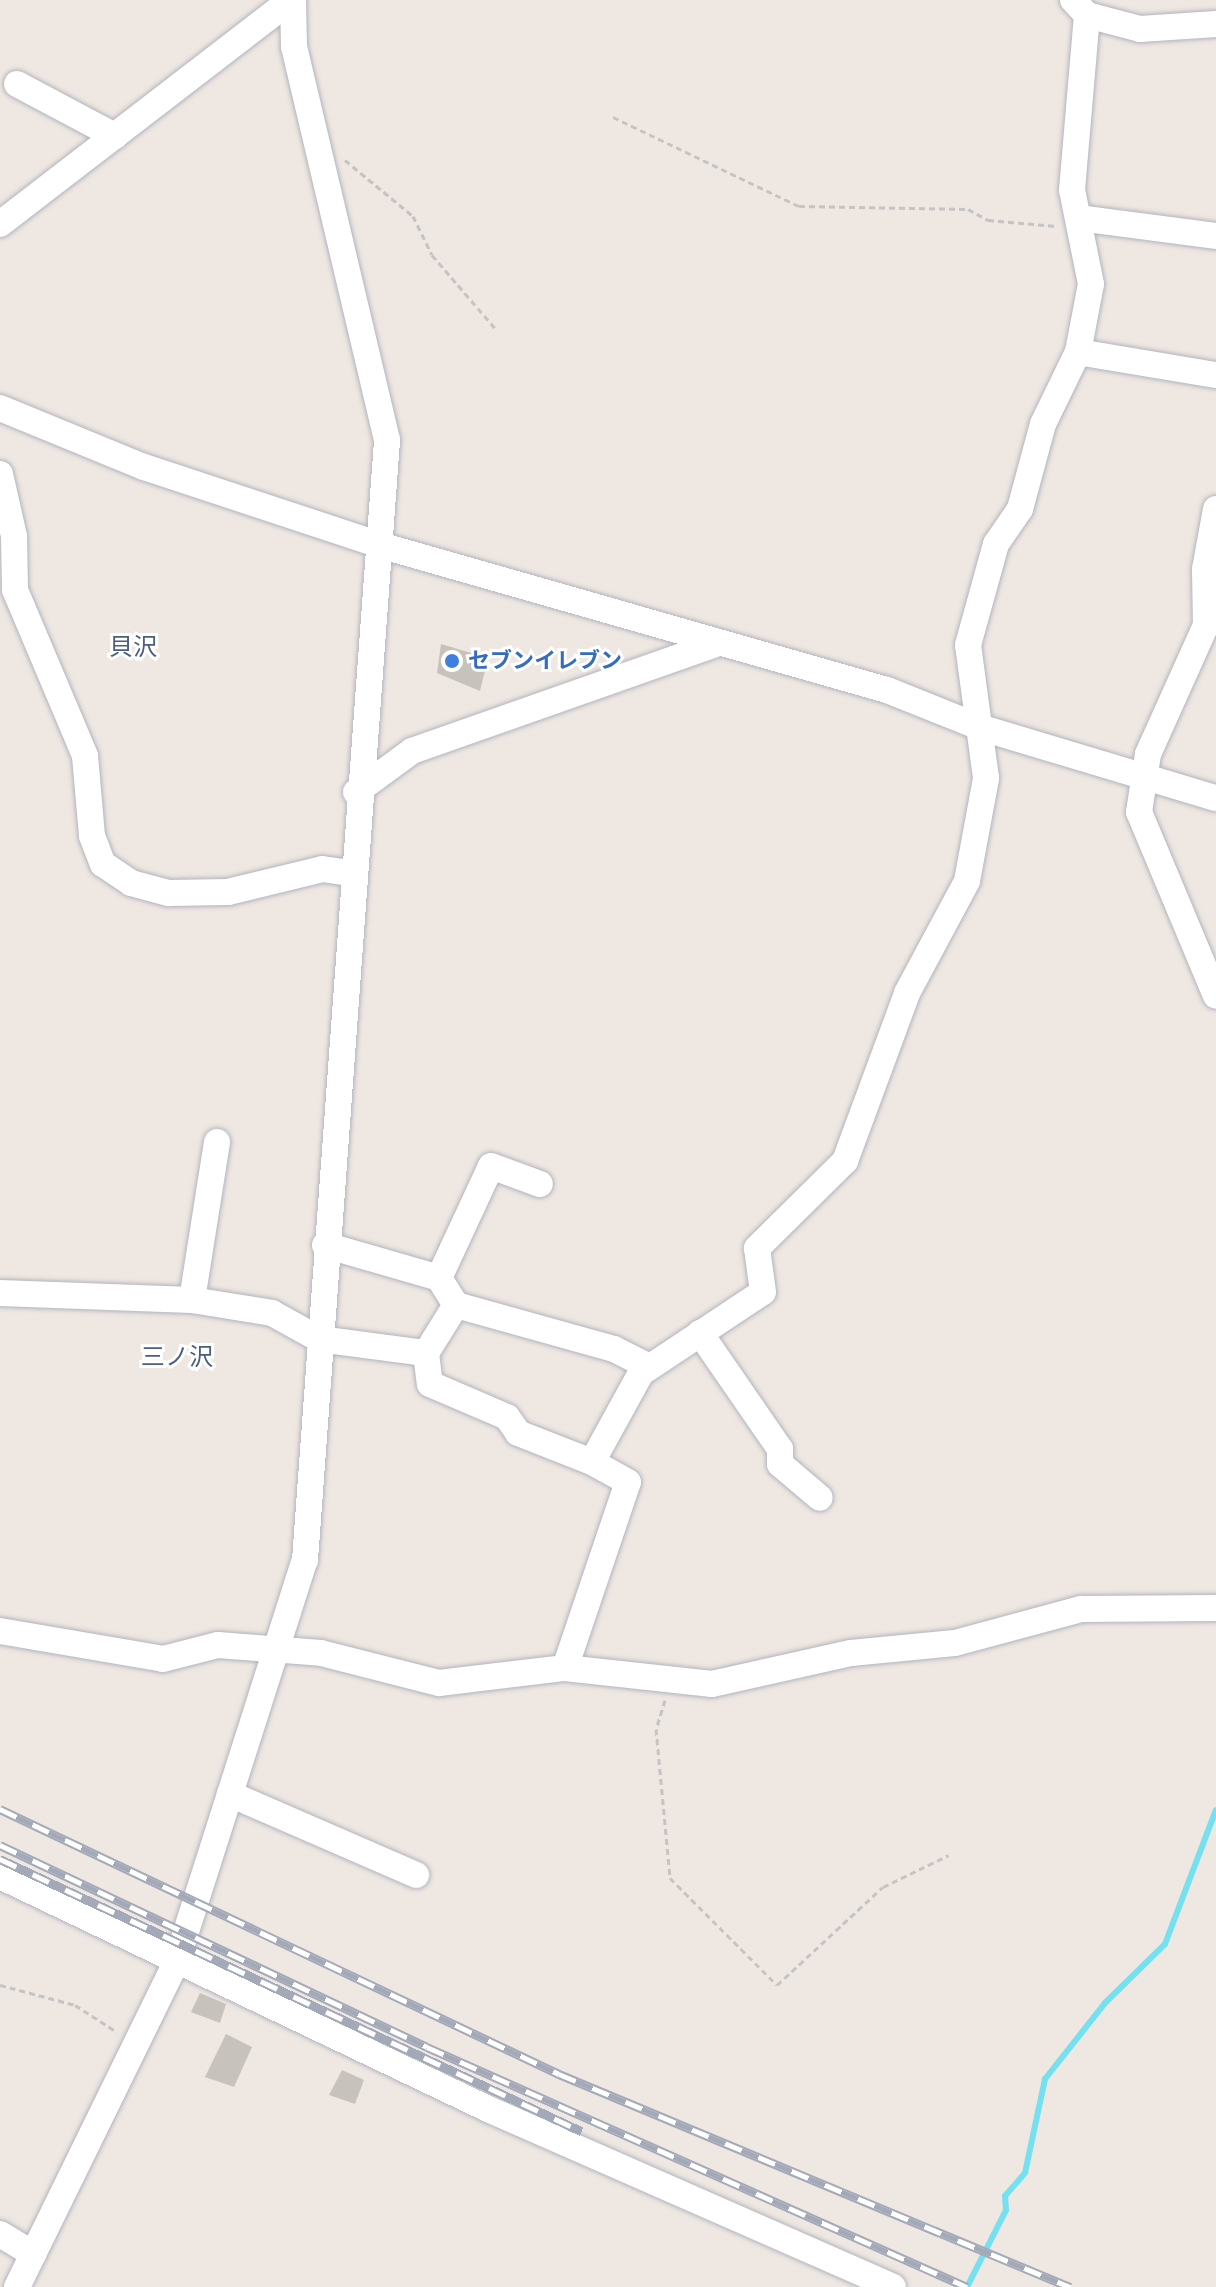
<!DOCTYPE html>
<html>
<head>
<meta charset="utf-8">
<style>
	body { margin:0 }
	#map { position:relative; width:1216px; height:2287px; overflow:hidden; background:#efe7e1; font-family:"Archivo Narrow","Noto Sans JP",sans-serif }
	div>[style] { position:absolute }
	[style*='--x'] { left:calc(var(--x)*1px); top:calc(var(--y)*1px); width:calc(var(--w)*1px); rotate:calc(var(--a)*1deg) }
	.stream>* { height:6px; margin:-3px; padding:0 3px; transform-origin:3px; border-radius:3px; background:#74e0f0 }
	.building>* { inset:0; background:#c8c2bc }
	.path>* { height:3px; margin-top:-1.5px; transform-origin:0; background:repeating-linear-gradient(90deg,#c4c4c4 0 6px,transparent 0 10px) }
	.roads { filter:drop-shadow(0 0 2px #b1b5be) drop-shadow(0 0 2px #b1b5be) }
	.minor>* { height:26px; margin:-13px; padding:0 13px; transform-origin:13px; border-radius:13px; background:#fff }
	.rail>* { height:9px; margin-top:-4.5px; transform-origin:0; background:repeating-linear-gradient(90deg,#fff 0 18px,#a3a9b8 0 36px); box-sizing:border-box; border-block:2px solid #a3a9b8 }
	.dots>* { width:22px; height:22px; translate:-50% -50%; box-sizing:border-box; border:4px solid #fff; border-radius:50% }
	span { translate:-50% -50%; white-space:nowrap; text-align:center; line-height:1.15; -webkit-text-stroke:6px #fff; paint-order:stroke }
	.shop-label { font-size:22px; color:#366cbe; font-weight:700 }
	.left { translate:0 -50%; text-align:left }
	.neighbourhood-label { font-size:24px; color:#4d5d80 }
</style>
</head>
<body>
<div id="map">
	<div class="stream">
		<div style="--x:967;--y:2287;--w:86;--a:-63.1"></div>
		<div style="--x:1006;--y:2210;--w:14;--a:-94"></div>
		<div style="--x:1005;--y:2196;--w:30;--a:-49"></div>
		<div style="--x:1025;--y:2173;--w:96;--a:-78"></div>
		<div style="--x:1045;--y:2079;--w:97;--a:-51.7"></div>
		<div style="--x:1105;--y:2003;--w:84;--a:-44.5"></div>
		<div style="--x:1165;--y:1944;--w:143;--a:-69.2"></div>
	</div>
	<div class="building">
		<div style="clip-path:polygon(441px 644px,488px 658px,480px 691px,437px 673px)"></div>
		<div style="clip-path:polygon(200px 1993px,226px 2004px,220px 2023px,191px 2012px)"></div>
		<div style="clip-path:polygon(226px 2034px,252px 2047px,234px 2087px,205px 2077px)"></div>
		<div style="clip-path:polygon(342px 2070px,364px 2080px,355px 2104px,329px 2095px)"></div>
	</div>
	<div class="path">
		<div style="--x:613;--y:117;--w:206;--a:25.6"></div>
		<div style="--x:799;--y:206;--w:169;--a:1"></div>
		<div style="--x:968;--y:209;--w:23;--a:29"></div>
		<div style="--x:988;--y:220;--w:68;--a:5"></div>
		<div style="--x:345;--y:160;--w:88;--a:39.5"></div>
		<div style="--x:413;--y:216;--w:43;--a:64"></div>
		<div style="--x:432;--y:255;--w:96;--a:49.2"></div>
		<div style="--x:665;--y:1700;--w:30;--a:107"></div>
		<div style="--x:656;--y:1729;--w:150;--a:84.6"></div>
		<div style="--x:670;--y:1878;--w:151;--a:45"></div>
		<div style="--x:777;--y:1985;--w:144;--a:-42.8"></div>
		<div style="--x:883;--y:1887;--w:73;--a:-25.9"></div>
		<div style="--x:0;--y:1985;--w:78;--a:14.9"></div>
		<div style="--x:75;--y:2005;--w:50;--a:32.7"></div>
	</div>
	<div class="roads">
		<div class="minor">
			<div style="--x:1073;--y:0;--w:21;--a:47"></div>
			<div style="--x:1087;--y:15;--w:55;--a:14.8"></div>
			<div style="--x:1140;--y:29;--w:76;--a:-3.8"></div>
			<div style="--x:17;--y:84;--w:111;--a:28"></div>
			<div style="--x:1079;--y:218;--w:138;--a:7.5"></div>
			<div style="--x:0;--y:224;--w:367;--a:-37.6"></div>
			<div style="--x:1078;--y:352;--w:140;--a:9.5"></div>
			<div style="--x:0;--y:408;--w:156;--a:22.3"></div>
			<div style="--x:144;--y:467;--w:252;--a:18.3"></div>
			<div style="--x:383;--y:546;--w:524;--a:15.95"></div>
			<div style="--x:887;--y:690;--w:102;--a:21.8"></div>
			<div style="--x:982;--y:728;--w:244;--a:16.7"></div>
			<div style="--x:0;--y:474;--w:64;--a:77.3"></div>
			<div style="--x:14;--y:536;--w:54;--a:88.9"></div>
			<div style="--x:15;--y:590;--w:180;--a:67.1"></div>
			<div style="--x:85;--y:756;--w:80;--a:85"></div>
			<div style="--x:92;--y:836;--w:30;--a:69"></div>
			<div style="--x:103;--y:864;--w:34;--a:34"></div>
			<div style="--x:131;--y:883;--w:39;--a:15"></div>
			<div style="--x:169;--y:893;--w:59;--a:-1"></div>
			<div style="--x:228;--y:892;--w:97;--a:-13.7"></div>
			<div style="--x:322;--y:869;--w:28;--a:8"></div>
			<div style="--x:1216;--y:509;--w:61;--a:100.4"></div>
			<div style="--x:1205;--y:569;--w:56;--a:89"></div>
			<div style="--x:1206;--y:625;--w:141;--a:114.2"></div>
			<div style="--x:1148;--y:754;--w:59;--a:98.8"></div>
			<div style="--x:1139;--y:812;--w:199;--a:67.3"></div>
			<div style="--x:356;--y:792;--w:69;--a:-36.2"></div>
			<div style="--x:412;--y:751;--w:319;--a:-19.4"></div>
			<div style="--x:325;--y:1245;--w:119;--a:16.1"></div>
			<div style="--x:439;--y:1278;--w:32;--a:58"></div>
			<div style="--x:456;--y:1305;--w:164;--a:15.6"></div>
			<div style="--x:614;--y:1349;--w:39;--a:27"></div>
			<div style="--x:439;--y:1278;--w:123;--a:-65.1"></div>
			<div style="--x:491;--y:1166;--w:52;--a:20.2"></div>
			<div style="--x:0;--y:1293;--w:192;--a:2.1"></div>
			<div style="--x:192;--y:1300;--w:81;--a:9.2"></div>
			<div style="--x:272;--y:1313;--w:54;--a:29"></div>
			<div style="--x:319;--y:1339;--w:108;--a:7.5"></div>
			<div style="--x:192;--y:1300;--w:160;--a:-81"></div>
			<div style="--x:456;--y:1305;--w:57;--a:122"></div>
			<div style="--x:426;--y:1353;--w:31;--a:83"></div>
			<div style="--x:430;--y:1384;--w:84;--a:23.2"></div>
			<div style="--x:507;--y:1417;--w:19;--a:55"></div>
			<div style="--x:518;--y:1433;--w:79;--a:21.4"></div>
			<div style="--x:700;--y:1333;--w:141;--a:55.4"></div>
			<div style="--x:780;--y:1449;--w:15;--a:90"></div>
			<div style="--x:780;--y:1464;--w:52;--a:40.4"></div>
			<div style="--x:0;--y:1631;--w:165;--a:9.7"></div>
			<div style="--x:163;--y:1659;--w:57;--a:-14.3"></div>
			<div style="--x:218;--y:1645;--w:103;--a:4.4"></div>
			<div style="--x:321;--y:1653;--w:122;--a:14.3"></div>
			<div style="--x:439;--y:1683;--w:127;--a:-6.8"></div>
			<div style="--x:565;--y:1668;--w:148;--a:6.2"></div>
			<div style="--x:712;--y:1684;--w:142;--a:-12.6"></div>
			<div style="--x:851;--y:1653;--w:104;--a:-5.5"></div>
			<div style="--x:955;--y:1643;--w:131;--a:-15.1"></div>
			<div style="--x:1081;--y:1609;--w:135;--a:-0.4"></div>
			<div style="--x:565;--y:1668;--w:196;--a:-71.3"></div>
			<div style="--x:628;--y:1482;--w:41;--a:-150.9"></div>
			<div style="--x:592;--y:1462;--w:102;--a:-61.2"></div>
			<div style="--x:641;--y:1373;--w:146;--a:-33.6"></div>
			<div style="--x:763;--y:1292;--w:44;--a:-97.8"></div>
			<div style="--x:757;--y:1248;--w:124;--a:-44.7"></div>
			<div style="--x:845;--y:1161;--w:179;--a:-69.7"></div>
			<div style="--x:907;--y:993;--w:127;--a:-61.8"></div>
			<div style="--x:967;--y:881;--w:105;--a:-79.5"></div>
			<div style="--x:986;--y:778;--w:134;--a:-97.7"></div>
			<div style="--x:968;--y:645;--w:105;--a:-74.5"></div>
			<div style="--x:996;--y:544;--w:42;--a:-55.6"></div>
			<div style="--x:1020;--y:509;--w:88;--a:-74.9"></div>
			<div style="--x:1043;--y:424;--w:80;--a:-64.1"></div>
			<div style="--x:1078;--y:352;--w:69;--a:-79.2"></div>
			<div style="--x:1091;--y:284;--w:96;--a:-101.4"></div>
			<div style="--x:1072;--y:190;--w:176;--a:-85.1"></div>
			<div style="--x:230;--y:1794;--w:203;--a:23.5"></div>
			<div style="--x:0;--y:1876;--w:541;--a:25.52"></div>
			<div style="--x:488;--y:2109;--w:442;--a:23.7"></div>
			<div style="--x:0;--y:2234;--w:39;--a:31"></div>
			<div style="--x:17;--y:2287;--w:364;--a:-63.9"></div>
			<div style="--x:177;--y:1960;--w:420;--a:-72.3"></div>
			<div style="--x:305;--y:1560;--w:1123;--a:-85.81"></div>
			<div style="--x:387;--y:440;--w:404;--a:-103.3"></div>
			<div style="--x:294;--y:47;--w:47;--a:-91.2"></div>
		</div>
	</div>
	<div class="rail">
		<div style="--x:0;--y:1809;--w:619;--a:25.36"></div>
		<div style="--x:559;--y:2074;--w:554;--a:22.63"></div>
		<div style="--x:0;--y:1845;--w:472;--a:25.3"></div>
		<div style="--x:427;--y:2047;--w:591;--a:23.96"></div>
		<div style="--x:0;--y:1859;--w:642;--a:25.09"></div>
	</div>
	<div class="dots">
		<div style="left:452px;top:661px;background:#3f7fe0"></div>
	</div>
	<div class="shop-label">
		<span class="left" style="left:468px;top:661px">セブンイレブン</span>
	</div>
	<div class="neighbourhood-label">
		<span style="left:133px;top:647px">貝沢</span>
		<span style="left:177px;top:1357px">三ノ沢</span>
	</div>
</div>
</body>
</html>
